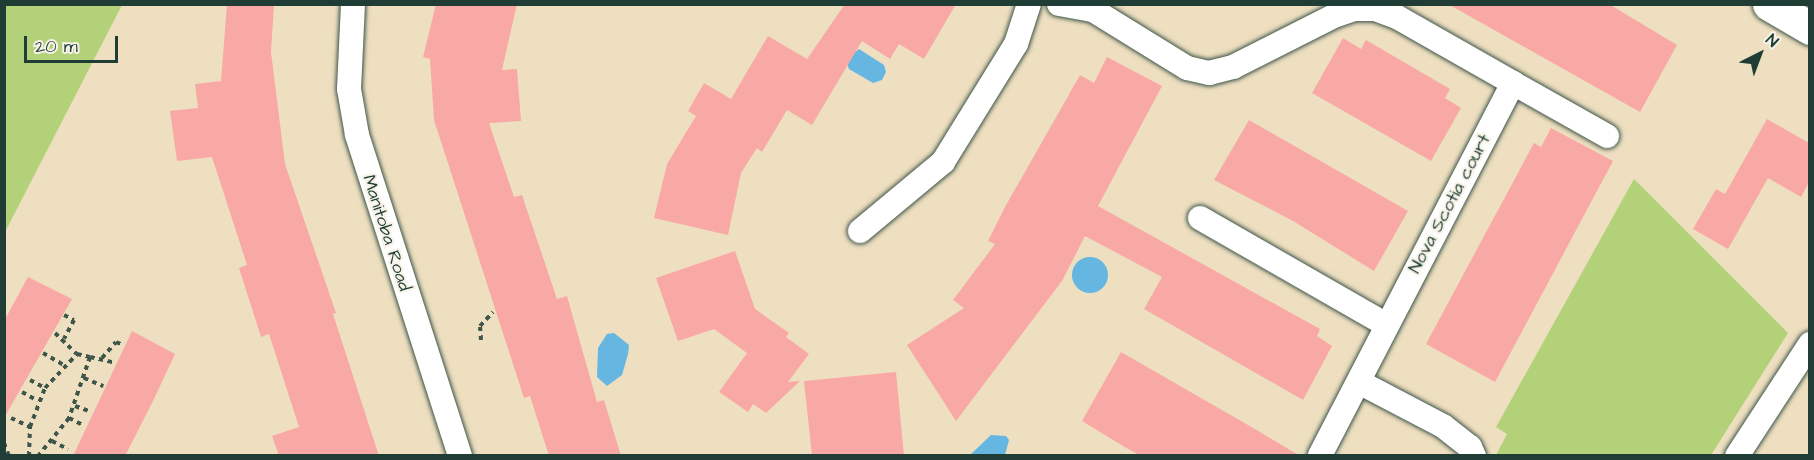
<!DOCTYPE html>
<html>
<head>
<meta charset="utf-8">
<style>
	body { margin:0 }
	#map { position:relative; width:1814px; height:460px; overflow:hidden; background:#eedfc0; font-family:"Architects Daughter",sans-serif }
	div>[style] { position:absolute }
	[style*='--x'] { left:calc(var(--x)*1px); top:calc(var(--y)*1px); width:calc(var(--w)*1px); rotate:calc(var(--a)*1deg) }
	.green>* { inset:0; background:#b3d178 }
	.water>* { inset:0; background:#65b6e0 }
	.round { border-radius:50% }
	.building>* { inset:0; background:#f9a9a5 }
	.path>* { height:4px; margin-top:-2px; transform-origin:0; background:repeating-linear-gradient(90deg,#3e5549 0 4.5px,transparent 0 9px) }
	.roads { filter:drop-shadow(0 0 2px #3e5549) drop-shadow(0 0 2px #3e5549) }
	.minor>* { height:24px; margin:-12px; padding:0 12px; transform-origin:12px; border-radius:12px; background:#fff }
	.secondary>* { height:33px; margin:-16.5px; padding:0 16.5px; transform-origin:16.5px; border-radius:16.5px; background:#fff }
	span { translate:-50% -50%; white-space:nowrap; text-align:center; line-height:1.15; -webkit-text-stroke:4.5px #f7f3e8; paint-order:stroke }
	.street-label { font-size:18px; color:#1f3d34 }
	.frame { position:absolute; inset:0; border:6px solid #1f3d34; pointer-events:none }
	.north { position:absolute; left:1730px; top:24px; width:60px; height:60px; -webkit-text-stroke:4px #f7f3e8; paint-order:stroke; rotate:42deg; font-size:16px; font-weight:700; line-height:24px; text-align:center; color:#1f3d34 }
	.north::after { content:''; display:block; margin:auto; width:21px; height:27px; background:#1f3d34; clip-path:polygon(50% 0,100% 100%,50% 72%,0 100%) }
	.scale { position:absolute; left:24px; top:36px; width:94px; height:27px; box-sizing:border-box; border:3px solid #1f3d34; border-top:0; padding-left:8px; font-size:18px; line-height:21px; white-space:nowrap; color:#1f3d34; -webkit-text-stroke:4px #f7f3e8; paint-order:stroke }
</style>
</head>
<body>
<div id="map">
	<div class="green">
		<div style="clip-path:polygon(5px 4px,122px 5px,5px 232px,4px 5px)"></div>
		<div style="clip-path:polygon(1634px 179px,1788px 333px,1711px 455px,1496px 455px,1507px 434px,1496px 427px)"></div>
	</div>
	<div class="water">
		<div style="clip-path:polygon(859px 49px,884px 65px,886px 72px,882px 80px,873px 83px,849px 69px,846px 60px)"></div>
		<div class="round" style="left:1072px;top:257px;width:36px;height:36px"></div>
		<div style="clip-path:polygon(614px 333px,629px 345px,628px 354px,622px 375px,607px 386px,597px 377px,598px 348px,607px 334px)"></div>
		<div style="clip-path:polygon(991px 435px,1006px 436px,1009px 440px,1005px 455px,970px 455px)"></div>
	</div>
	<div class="building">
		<div style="clip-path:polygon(227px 4px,274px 4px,271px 52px,285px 164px,336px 313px,333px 314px,379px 456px,279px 456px,272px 436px,299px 427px,269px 334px,261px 337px,239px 268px,247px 265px,212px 157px,177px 161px,170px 111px,198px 108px,195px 84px,221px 81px)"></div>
		<div style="clip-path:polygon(436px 4px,517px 4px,502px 70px,517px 69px,521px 121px,489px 123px,514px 197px,522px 195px,557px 299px,567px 296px,597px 402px,604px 400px,621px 456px,549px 456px,530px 396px,524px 398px,434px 120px,430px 59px,423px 57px)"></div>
		<div style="clip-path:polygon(845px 4px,956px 4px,924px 59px,899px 44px,890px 59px,862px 41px,812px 125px,787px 110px,762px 152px,757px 148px,741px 173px,728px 235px,654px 218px,667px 164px,696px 116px,688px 111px,704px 83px,731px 99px,768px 36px,807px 59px)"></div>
		<div style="clip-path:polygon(1448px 4px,1609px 4px,1677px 45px,1640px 112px)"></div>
		<div style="clip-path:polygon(1343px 38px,1361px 49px,1366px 40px,1450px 89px,1445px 98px,1461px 108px,1431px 161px,1312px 93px)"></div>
		<div style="clip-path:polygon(1107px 57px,1162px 86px,1098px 206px,1320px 329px,1317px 336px,1332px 346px,1303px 400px,1144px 309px,1162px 277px,1085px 236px,1062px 281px,956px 421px,907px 345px,964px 308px,953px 300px,995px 244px,988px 241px,1005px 207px,1080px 75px,1094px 83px)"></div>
		<div style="clip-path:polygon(1767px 119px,1809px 143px,1809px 182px,1801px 197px,1768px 178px,1728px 249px,1693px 229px,1716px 189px,1725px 194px)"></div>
		<div style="clip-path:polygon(1249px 120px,1408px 211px,1374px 271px,1293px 221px,1214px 180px)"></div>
		<div style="clip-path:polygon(1551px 128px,1613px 161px,1495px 382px,1426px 344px,1534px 143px,1541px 147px)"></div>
		<div style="clip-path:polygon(735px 251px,755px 309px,789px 333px,786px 337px,809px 354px,788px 382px,800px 381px,766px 413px,753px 404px,748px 412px,719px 392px,747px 353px,714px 329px,678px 341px,656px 278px)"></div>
		<div style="clip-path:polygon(28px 277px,72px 299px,4px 418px,4px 321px)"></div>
		<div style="clip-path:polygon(132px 331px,175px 354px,152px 403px,125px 456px,73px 456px)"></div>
		<div style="clip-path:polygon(1121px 352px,1248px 425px,1300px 456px,1139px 455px,1123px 446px,1082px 421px)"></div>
		<div style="clip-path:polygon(896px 372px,904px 456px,812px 456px,804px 381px)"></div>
	</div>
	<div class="path">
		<div style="--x:64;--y:315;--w:11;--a:27"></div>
		<div style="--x:74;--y:320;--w:21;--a:118"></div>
		<div style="--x:55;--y:333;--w:30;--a:44"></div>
		<div style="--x:481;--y:340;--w:14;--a:-94"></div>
		<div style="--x:480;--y:326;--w:19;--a:-47"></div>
		<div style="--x:43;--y:353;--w:24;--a:30"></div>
		<div style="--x:90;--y:357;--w:23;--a:13"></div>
		<div style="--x:102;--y:358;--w:21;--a:-49"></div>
		<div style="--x:116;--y:342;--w:8;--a:23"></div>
		<div style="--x:84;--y:378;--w:21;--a:23"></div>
		<div style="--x:30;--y:380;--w:17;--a:28"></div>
		<div style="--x:22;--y:392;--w:18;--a:29"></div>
		<div style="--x:75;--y:406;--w:15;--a:20"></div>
		<div style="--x:11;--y:418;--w:21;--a:25"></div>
		<div style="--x:69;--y:418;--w:16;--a:27"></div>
		<div style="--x:52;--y:441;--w:18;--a:27"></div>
		<div style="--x:4;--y:443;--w:14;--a:69"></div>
		<div style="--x:29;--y:456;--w:29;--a:-88"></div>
		<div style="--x:30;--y:427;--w:42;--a:-69"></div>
		<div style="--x:45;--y:388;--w:47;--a:-46.7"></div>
		<div style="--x:77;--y:354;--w:13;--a:13"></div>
		<div style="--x:90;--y:357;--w:65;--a:109"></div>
		<div style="--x:69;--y:418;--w:49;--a:129.2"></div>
	</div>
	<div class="roads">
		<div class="minor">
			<div style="--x:353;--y:4;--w:85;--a:92.7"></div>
			<div style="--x:349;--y:89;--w:47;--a:80.1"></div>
			<div style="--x:357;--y:135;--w:337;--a:72.2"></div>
			<div style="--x:1059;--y:4;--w:35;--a:10"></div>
			<div style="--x:1093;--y:10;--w:110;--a:31.7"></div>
			<div style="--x:1187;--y:68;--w:23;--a:13"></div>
			<div style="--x:1209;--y:73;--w:25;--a:-14"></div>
			<div style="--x:1233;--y:67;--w:113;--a:-26.8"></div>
			<div style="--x:1334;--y:16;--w:21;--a:-19"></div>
			<div style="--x:1354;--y:9;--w:21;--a:0"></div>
			<div style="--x:1375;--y:9;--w:23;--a:20"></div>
			<div style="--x:1397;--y:17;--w:133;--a:29.6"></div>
			<div style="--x:1513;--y:83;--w:420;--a:117.4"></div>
			<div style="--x:1513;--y:83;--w:108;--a:29.4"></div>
			<div style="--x:1200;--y:218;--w:215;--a:29.8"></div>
			<div style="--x:860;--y:231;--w:108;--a:-39.7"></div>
			<div style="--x:943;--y:162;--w:139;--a:-58.3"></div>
			<div style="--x:1016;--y:44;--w:42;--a:-72"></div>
			<div style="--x:1359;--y:382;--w:95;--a:27.6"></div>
			<div style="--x:1443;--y:426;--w:34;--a:38"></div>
			<div style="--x:1470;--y:447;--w:10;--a:66"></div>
			<div style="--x:1737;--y:456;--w:134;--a:-56.9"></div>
		</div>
		<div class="secondary">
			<div style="--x:1769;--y:4;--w:48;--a:30.3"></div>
		</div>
	</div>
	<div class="street-label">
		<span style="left:1450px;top:204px;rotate:-62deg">Nova Scotia court</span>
		<span style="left:386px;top:233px;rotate:72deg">Manitoba Road</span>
	</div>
	<div class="frame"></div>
	<div class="north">N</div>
	<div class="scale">20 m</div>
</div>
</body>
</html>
